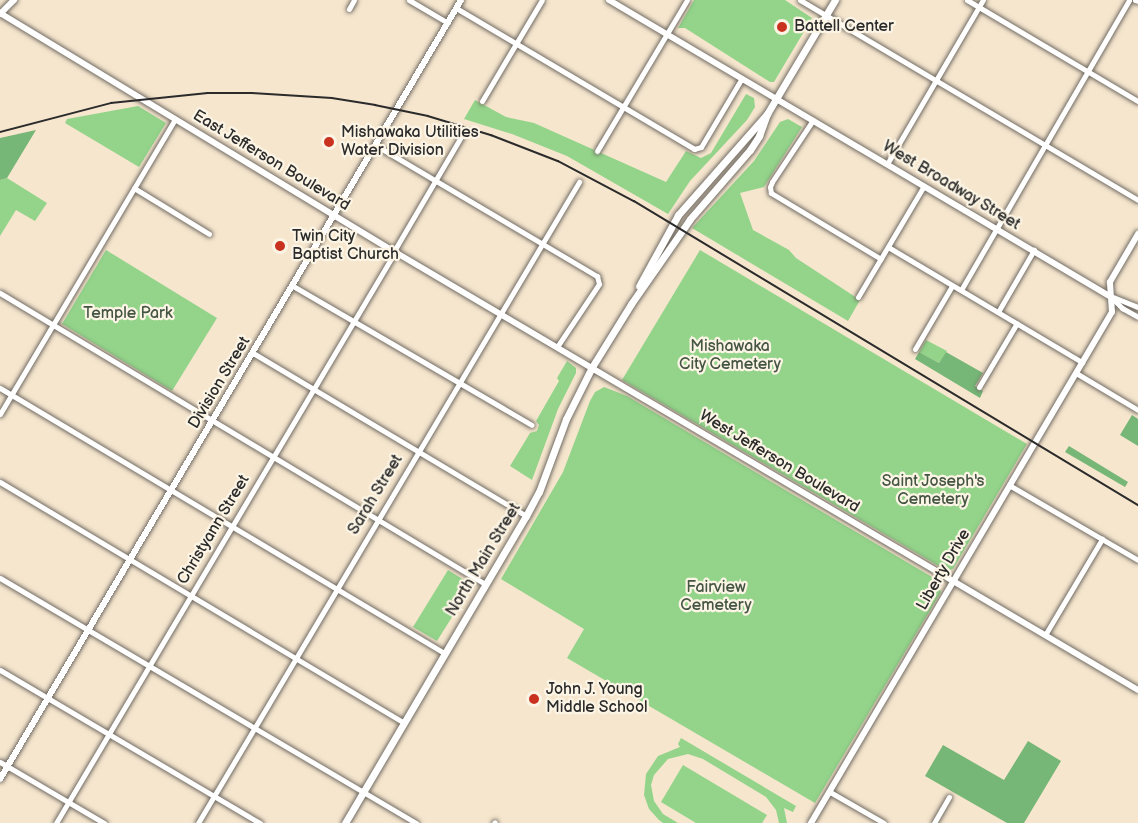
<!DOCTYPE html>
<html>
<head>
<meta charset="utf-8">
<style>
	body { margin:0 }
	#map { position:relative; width:1138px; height:823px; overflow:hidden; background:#f6e6ce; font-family:"Balsamiq Sans",sans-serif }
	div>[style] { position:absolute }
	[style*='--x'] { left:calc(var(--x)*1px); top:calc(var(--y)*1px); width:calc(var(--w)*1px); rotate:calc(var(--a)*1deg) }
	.green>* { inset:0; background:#93d48a }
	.forest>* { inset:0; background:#76b676 }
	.roads { filter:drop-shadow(0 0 2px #726c64) drop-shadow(0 0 2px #726c64) }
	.minor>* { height:5px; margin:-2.5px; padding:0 2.5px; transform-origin:2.5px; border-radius:2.5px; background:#fff }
	.tertiary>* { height:6px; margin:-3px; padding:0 3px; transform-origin:3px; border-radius:3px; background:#fff }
	.secondary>* { height:7px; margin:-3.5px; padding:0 3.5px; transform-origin:3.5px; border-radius:3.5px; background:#fff }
	.rail>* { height:1.5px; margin:-0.75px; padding:0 0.75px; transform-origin:0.75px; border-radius:0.75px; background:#2b2b2b }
	.dots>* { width:16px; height:16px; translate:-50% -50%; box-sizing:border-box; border:3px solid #fcf5e5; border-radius:50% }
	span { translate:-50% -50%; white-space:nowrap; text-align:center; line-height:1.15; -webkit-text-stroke:4.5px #fcf5e5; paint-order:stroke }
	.poi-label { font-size:16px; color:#2b2b2b }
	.left { translate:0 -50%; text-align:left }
	.street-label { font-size:16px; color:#2b2b2b }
	.park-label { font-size:16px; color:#455543 }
</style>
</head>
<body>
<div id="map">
	<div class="green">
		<div style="clip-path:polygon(694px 0,785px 0,812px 18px,774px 82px,770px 82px,685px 28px,678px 28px)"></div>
		<div style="clip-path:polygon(746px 94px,754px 98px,755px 107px,747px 120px,690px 181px,668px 214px,567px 156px,512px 134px,464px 119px,475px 100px,506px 117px,534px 123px,666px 182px,686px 151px,701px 158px,711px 153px)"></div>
		<div style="clip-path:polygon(138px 106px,166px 123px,139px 167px,65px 123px,67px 119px)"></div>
		<div style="clip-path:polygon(788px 119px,802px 127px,764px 187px,740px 193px,753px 230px,789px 250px,796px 258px,860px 300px,848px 321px,692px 228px,754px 161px,780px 122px)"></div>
		<div style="clip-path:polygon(7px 178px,47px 203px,35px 221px,16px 210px,0 236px,0 180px)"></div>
		<div style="clip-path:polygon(106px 250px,217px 318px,172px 391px,62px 324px)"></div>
		<div style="clip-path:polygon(700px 250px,1027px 444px,953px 569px,947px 571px,622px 380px)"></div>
		<div style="clip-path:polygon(926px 340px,947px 351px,939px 363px,919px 352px)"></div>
		<div style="clip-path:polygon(567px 361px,576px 368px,576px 373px,558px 409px,532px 480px,510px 466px,530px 433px,537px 431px,539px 425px,536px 421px,559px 381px,557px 378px)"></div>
		<div style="clip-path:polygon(604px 387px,627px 396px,937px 580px,941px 592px,815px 803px,567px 658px,584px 629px,501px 579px,563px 472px,590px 401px,595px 392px)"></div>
		<div style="clip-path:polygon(448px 570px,472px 585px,437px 641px,413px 627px)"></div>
		<div style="clip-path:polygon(681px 738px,796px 806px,793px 812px,784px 808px,787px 823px,779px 823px,776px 810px,766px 797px,703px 759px,688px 754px,668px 759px,654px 775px,651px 785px,654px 801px,663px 814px,678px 823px,663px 823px,659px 820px,649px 809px,644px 795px,646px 774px,658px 756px,680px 747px,678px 744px)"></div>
		<div style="clip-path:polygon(683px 765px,767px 815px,762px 823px,696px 823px,661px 802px)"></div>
	</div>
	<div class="forest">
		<div style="clip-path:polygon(36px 130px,7px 178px,0 180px,0 138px)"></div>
		<div style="clip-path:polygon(919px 352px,939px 363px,946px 352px,983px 373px,975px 386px,983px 391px,980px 398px,915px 359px)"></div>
		<div style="clip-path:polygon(1132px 415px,1138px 419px,1138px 446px,1120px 435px)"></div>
		<div style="clip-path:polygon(1069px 446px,1128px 482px,1125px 487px,1065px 452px)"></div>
		<div style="clip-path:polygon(1028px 741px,1061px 761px,1024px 823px,1007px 823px,925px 776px,943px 745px,1004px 780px)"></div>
	</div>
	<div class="roads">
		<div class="minor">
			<div style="--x:409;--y:0;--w:45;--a:30.5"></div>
			<div style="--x:800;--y:0;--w:393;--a:30.6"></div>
			<div style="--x:967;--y:0;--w:199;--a:30.6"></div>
			<div style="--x:1135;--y:0;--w:3;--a:18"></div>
			<div style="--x:456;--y:8;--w:277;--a:30.6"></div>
			<div style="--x:694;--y:149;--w:7;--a:-16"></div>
			<div style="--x:701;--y:147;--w:80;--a:-59.3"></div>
			<div style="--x:349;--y:9;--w:10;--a:-61"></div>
			<div style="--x:482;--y:101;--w:117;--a:-59.3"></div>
			<div style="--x:813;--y:120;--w:74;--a:123.5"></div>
			<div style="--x:772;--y:182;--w:5;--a:112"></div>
			<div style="--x:770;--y:187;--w:6;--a:81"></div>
			<div style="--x:771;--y:193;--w:128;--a:31"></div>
			<div style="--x:377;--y:146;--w:256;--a:30.6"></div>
			<div style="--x:597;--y:276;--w:8;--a:76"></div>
			<div style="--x:599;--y:284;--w:76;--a:123.7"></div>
			<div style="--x:597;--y:151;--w:176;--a:-59.2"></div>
			<div style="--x:887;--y:164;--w:190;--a:-59.7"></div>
			<div style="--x:134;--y:188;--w:88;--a:31.5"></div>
			<div style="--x:888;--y:247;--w:226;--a:30.7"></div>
			<div style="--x:394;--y:251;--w:134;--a:-59.6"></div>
			<div style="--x:293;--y:286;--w:276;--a:30.2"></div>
			<div style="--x:961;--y:290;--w:335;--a:-59.9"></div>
			<div style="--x:0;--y:293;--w:566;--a:30.96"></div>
			<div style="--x:858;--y:297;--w:129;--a:-59.3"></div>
			<div style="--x:1111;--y:297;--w:16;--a:45"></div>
			<div style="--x:1122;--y:308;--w:18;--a:29"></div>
			<div style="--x:1113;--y:297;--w:27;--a:22"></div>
			<div style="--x:998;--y:312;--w:72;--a:-59.9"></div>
			<div style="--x:915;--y:349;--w:73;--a:-59.6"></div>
			<div style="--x:253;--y:353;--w:318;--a:30.8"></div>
			<div style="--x:1076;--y:373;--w:72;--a:30.8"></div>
			<div style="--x:979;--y:387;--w:74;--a:-59.3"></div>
			<div style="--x:0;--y:388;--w:517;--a:30.83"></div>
			<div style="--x:0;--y:414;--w:343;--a:-59.3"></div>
			<div style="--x:0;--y:482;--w:471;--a:30.8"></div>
			<div style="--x:1009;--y:485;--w:149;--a:30.2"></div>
			<div style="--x:0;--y:578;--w:483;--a:30.5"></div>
			<div style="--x:1045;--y:635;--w:112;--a:-59.3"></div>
			<div style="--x:0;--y:670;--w:302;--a:30.5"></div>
			<div style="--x:0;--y:762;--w:121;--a:30.4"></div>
			<div style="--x:830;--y:792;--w:62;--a:29.9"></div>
			<div style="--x:56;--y:823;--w:664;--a:-59.3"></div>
			<div style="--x:198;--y:823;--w:746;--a:-59.27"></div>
			<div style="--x:494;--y:823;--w:1;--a:-45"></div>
			<div style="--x:934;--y:823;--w:30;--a:-60"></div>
		</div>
		<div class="tertiary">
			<div style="--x:609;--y:0;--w:583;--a:30.61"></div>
			<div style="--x:0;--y:13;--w:462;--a:31.2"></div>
			<div style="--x:395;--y:252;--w:862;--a:30.52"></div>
			<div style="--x:0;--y:14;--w:20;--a:-45"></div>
			<div style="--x:0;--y:779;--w:905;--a:-59.38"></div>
			<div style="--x:811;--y:823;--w:593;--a:-59.5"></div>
			<div style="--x:1112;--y:312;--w:30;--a:-94"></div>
			<div style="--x:1110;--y:282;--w:56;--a:-59.7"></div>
		</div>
		<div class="secondary">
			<div style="--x:639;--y:286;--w:81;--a:-61.2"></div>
			<div style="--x:678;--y:215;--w:135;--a:-48.6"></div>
			<div style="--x:767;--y:114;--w:133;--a:-59.2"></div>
			<div style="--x:345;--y:823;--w:356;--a:-59.5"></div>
			<div style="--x:526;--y:516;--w:27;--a:-62"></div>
			<div style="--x:539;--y:492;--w:78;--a:-69.7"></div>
			<div style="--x:566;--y:419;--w:58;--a:-63.4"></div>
			<div style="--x:592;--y:367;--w:74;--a:-58.2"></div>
			<div style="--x:631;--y:304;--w:103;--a:-55.2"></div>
			<div style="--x:690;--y:219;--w:91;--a:-49"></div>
			<div style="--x:750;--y:150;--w:17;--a:-57"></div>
			<div style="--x:759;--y:136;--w:23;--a:-70"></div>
		</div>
	</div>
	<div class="rail">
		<div style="--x:0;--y:132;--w:115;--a:-14.6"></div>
		<div style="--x:111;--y:103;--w:97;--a:-5.9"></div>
		<div style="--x:207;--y:93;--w:45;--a:0"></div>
		<div style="--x:252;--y:93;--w:80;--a:3.6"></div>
		<div style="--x:332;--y:98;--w:44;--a:9.2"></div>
		<div style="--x:375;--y:105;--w:54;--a:11.7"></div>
		<div style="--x:428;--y:116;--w:66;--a:16.8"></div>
		<div style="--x:491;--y:135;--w:72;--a:21.2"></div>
		<div style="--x:558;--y:161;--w:86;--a:27.8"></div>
		<div style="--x:634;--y:201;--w:589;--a:31.1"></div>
	</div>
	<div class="dots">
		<div style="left:782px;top:27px;background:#c8321e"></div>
		<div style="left:329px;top:142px;background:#c8321e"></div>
		<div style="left:280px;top:246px;background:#c8321e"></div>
		<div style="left:534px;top:699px;background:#c8321e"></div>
	</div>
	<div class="poi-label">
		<span class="left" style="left:794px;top:27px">Battell Center</span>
		<span class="left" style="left:341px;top:142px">Mishawaka Utilities<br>Water Division</span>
		<span class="left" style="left:292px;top:246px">Twin City<br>Baptist Church</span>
		<span class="left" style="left:546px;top:699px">John J. Young<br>Middle School</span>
	</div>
	<div class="street-label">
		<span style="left:271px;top:161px;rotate:31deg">East Jefferson Boulevard</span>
		<span style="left:951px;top:186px;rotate:31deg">West Broadway Street</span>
		<span style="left:220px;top:383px;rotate:-59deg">Division Street</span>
		<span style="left:779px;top:462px;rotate:31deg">West Jefferson Boulevard</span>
		<span style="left:376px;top:495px;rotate:-59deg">Sarah Street</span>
		<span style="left:214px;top:530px;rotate:-59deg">Christyann Street</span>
		<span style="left:484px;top:560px;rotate:-59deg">North Main Street</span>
		<span style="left:944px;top:570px;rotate:-60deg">Liberty Drive</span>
	</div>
	<div class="park-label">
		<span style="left:128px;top:314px">Temple Park</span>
		<span style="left:730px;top:356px">Mishawaka<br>City Cemetery</span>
		<span style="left:933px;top:491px">Saint Joseph's<br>Cemetery</span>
		<span style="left:716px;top:597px">Fairview<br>Cemetery</span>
	</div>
</div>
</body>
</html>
